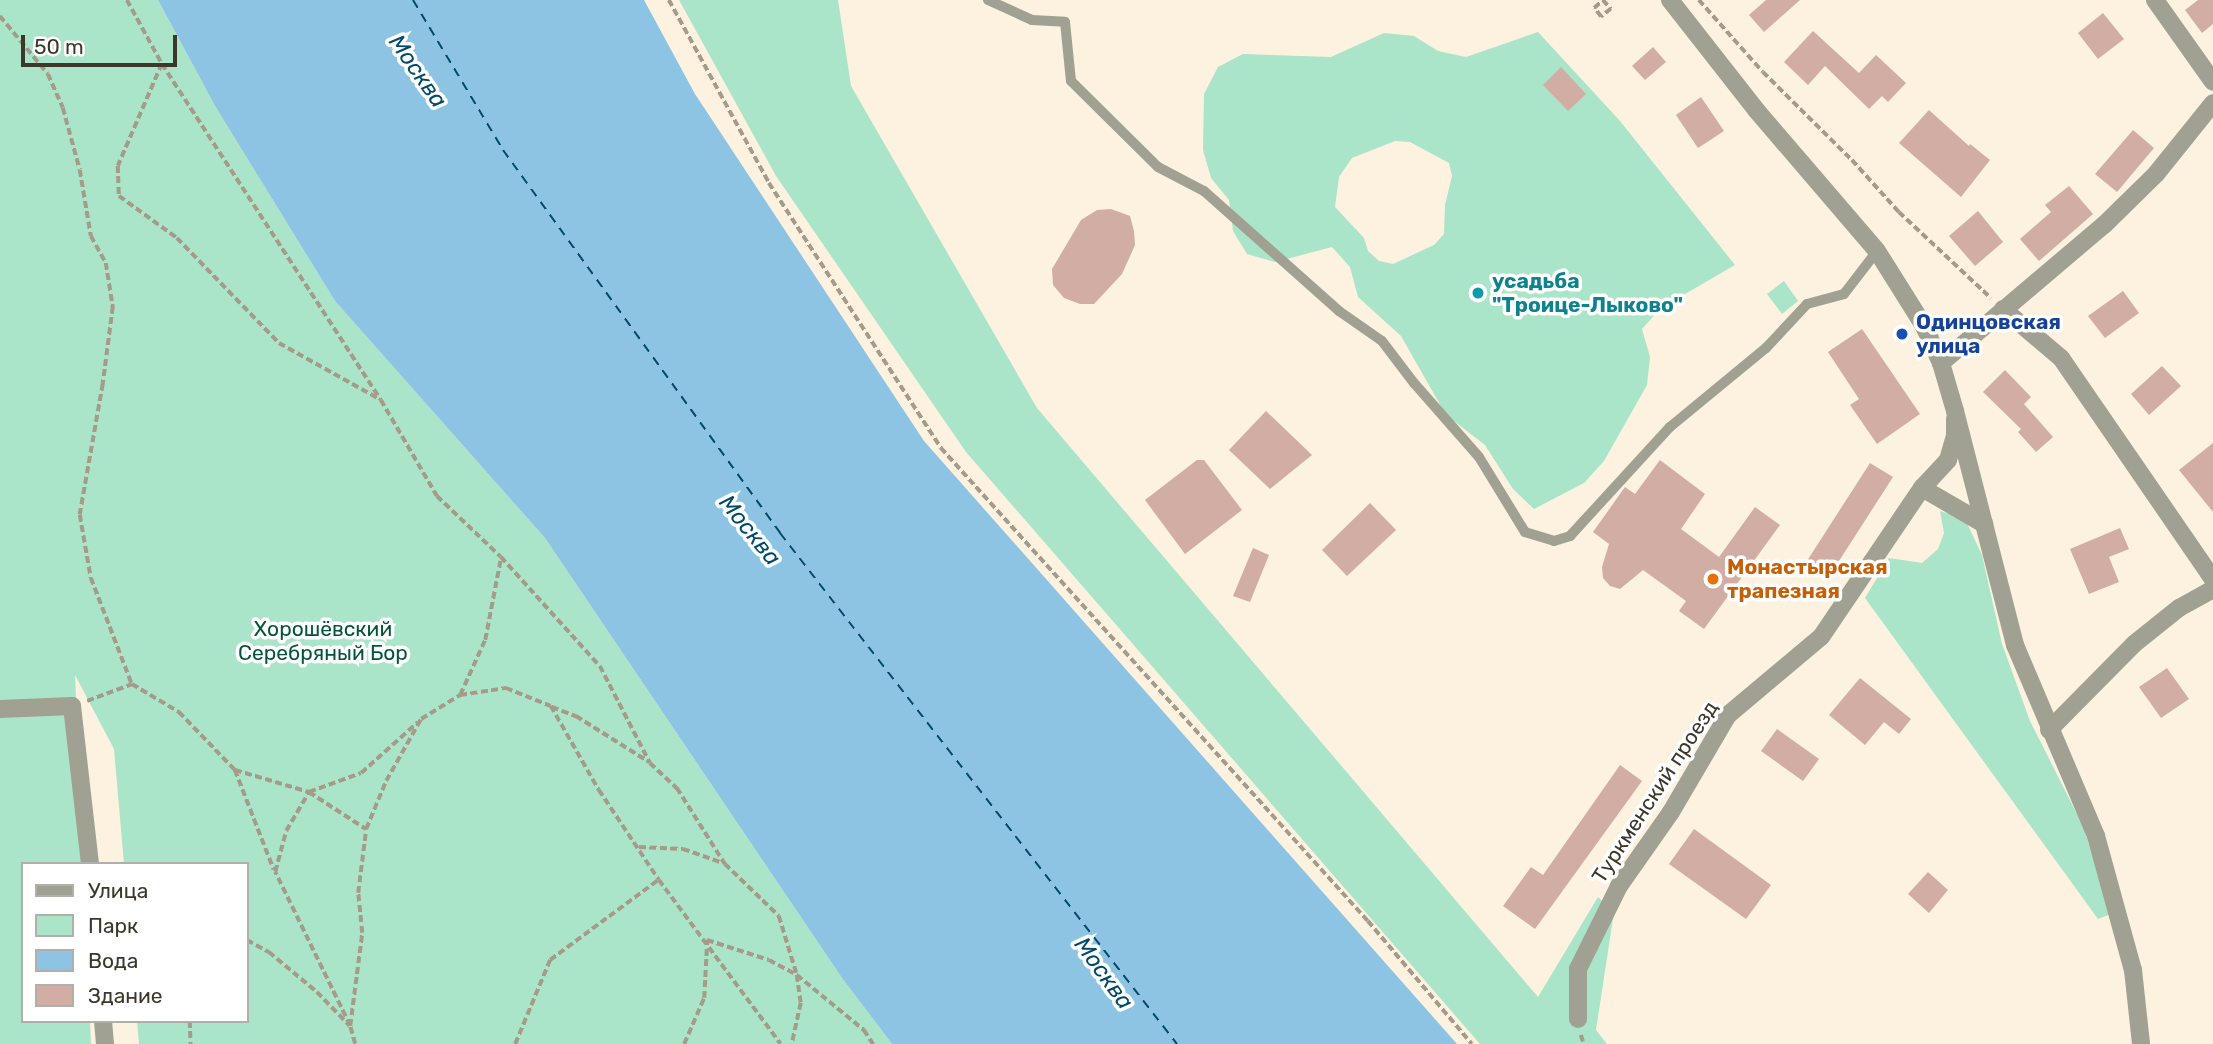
<!DOCTYPE html>
<html>
<head>
<meta charset="utf-8">
<style>
	body { margin:0 }
	#map { position:relative; width:2213px; height:1044px; overflow:hidden; background:#fcf2df; font-family:Rubik,sans-serif }
	div>[style] { position:absolute }
	[style*='--x'] { left:calc(var(--x)*1px); top:calc(var(--y)*1px); width:calc(var(--w)*1px); rotate:calc(var(--a)*1deg) }
	.green>* { inset:0; background:#aae4c9 }
	.water>* { inset:0; background:#8dc4e3 }
	.ferry>* { height:2px; margin-top:-1px; transform-origin:0; background:repeating-linear-gradient(90deg,#004a69 0 9px,transparent 0 16px) }
	.building>* { inset:0; background:#d1ada3 }
	.path>* { height:3.5px; margin-top:-1.75px; transform-origin:0; background:repeating-linear-gradient(90deg,#a49b8b 0 7px,transparent 0 10.5px) }
	.service>* { height:10px; margin:-5px; padding:0 5px; transform-origin:5px; border-radius:5px; background:#a0a192 }
	.minor>* { height:18px; margin:-9px; padding:0 9px; transform-origin:9px; border-radius:9px; background:#a0a192 }
	.tertiary>* { height:18px; margin:-9px; padding:0 9px; transform-origin:9px; border-radius:9px; background:#a0a192 }
	.dots>* { width:19px; height:19px; translate:-50% -50%; box-sizing:border-box; border:4px solid #fff; border-radius:50% }
	span { translate:-50% -50%; white-space:nowrap; text-align:center; line-height:1.15; -webkit-text-stroke:7px #fff; paint-order:stroke }
	.culture-label { font-size:21px; color:#0d838f; font-weight:700 }
	.left { translate:0 -50%; text-align:left }
	.transit-label { font-size:21px; color:#164399; font-weight:700 }
	.food-label { font-size:21px; color:#c56008; font-weight:700 }
	.park-label { font-size:21px; color:#04543b }
	.street-label { font-size:21px; color:#3d362a }
	.water-label { font-size:23px; color:#004a69; font-style:italic }
	.legend { position:absolute; left:21px; top:862px; width:228px; height:161px; box-sizing:border-box; background:#fff; border:2px solid #b1afaa; margin:0; padding:9px 12px; list-style:none; font-size:21px; color:#3d362a }
	.legend li { display:flex; align-items:center; gap:14px; height:35px }
	.legend b { width:35px; border:2px solid #b1afaa }
	.scale { position:absolute; left:21px; top:35px; width:156px; height:32px; box-sizing:border-box; border:4px solid #3d362a; border-top:0; padding-left:9px; font-size:21px; line-height:24px; white-space:nowrap; color:#3d362a; -webkit-text-stroke:5px #fff; paint-order:stroke }
</style>
</head>
<body>
<div id="map">
	<div class="green">
		<div style="clip-path:polygon(0 0,158px 0,215px 106px,335px 301px,545px 538px,842px 978px,892px 1044px,139px 1044px,137px 1021px,247px 1021px,247px 864px,124px 864px,114px 749px,75px 675px,83px 864px,23px 864px,23px 1021px,90px 1021px,91px 1044px,0 1044px)"></div>
		<div style="clip-path:polygon(679px 0,838px 0,851px 86px,1037px 408px,1538px 997px,1598px 897px,1614px 912px,1596px 1030px,1607px 1044px,1480px 1044px,966px 452px,776px 176px)"></div>
		<div style="clip-path:polygon(evenodd,1538px 32px,1620px 121px,1735px 265px,1661px 308px,1642px 329px,1650px 357px,1647px 385px,1604px 461px,1584px 483px,1534px 509px,1513px 489px,1485px 445px,1446px 415px,1401px 336px,1358px 297px,1350px 267px,1332px 247px,1275px 262px,1247px 254px,1233px 231px,1229px 200px,1211px 178px,1203px 150px,1204px 94px,1218px 67px,1243px 54px,1331px 57px,1384px 33px,1414px 36px,1438px 51px,1466px 57px,1538px 32px,1395px 141px,1410px 142px,1449px 163px,1452px 176px,1445px 205px,1444px 234px,1434px 245px,1393px 264px,1379px 261px,1368px 251px,1364px 238px,1335px 207px,1339px 177px,1352px 158px,1395px 141px)"></div>
		<div style="clip-path:polygon(1784px 281px,1798px 301px,1782px 314px,1767px 294px)"></div>
		<div style="clip-path:polygon(1940px 511px,1965px 519px,1982px 555px,2002px 644px,2030px 721px,2083px 826px,2111px 914px,2098px 919px,1865px 598px,1889px 558px,1922px 563px,1938px 549px,1944px 533px)"></div>
	</div>
	<div class="water">
		<div style="clip-path:polygon(158px 0,644px 0,695px 94px,924px 441px,1457px 1044px,892px 1044px,842px 978px,545px 538px,335px 301px,215px 106px)"></div>
	</div>
	<div class="ferry">
		<div style="--x:413;--y:0;--w:175;--a:59"></div>
		<div style="--x:503;--y:150;--w:473;--a:54.1"></div>
		<div style="--x:780;--y:533;--w:647;--a:52.16"></div>
	</div>
	<div class="building">
		<div style="clip-path:polygon(1766px 0,1800px 0,1764px 32px,1749px 15px)"></div>
		<div style="clip-path:polygon(2198px 0,2213px 0,2213px 24px,2202px 33px,2185px 10px)"></div>
		<div style="clip-path:polygon(2103px 13px,2124px 39px,2098px 59px,2078px 33px)"></div>
		<div style="clip-path:polygon(1813px 31px,1859px 73px,1876px 55px,1906px 83px,1888px 102px,1882px 96px,1869px 109px,1825px 66px,1808px 85px,1784px 62px)"></div>
		<div style="clip-path:polygon(1653px 47px,1666px 62px,1645px 80px,1632px 66px)"></div>
		<div style="clip-path:polygon(1561px 67px,1586px 94px,1568px 111px,1543px 85px)"></div>
		<div style="clip-path:polygon(1701px 97px,1724px 131px,1698px 148px,1676px 115px)"></div>
		<div style="clip-path:polygon(1929px 110px,1969px 146px,1970px 144px,1990px 160px,1961px 197px,1899px 143px)"></div>
		<div style="clip-path:polygon(2133px 130px,2154px 148px,2117px 192px,2095px 174px)"></div>
		<div style="clip-path:polygon(2069px 186px,2093px 214px,2039px 261px,2020px 239px,2051px 212px,2045px 205px)"></div>
		<div style="clip-path:polygon(1111px 209px,1130px 216px,1134px 231px,1135px 245px,1122px 274px,1094px 304px,1080px 304px,1064px 298px,1053px 285px,1052px 269px,1081px 220px,1097px 210px)"></div>
		<div style="clip-path:polygon(1978px 211px,2003px 242px,1975px 266px,1949px 236px)"></div>
		<div style="clip-path:polygon(2123px 291px,2139px 313px,2105px 338px,2088px 316px)"></div>
		<div style="clip-path:polygon(1862px 329px,1920px 414px,1877px 444px,1850px 405px,1859px 399px,1828px 352px)"></div>
		<div style="clip-path:polygon(2162px 366px,2181px 386px,2149px 415px,2131px 394px)"></div>
		<div style="clip-path:polygon(2005px 370px,2031px 397px,2024px 404px,2053px 437px,2036px 452px,2018px 432px,2021px 429px,1983px 392px)"></div>
		<div style="clip-path:polygon(1266px 411px,1312px 455px,1270px 489px,1229px 450px)"></div>
		<div style="clip-path:polygon(2213px 443px,2213px 512px,2179px 470px)"></div>
		<div style="clip-path:polygon(1197px 460px,1204px 460px,1242px 510px,1185px 554px,1145px 500px)"></div>
		<div style="clip-path:polygon(1660px 460px,1705px 494px,1681px 529px,1719px 557px,1755px 507px,1780px 525px,1704px 629px,1679px 611px,1686px 601px,1643px 570px,1620px 589px,1610px 586px,1603px 578px,1602px 567px,1609px 544px,1593px 532px,1625px 487px,1635px 494px)"></div>
		<div style="clip-path:polygon(1870px 463px,1893px 477px,1828px 578px,1805px 564px)"></div>
		<div style="clip-path:polygon(1370px 503px,1396px 530px,1347px 576px,1322px 550px)"></div>
		<div style="clip-path:polygon(2120px 528px,2129px 549px,2109px 557px,2119px 582px,2089px 594px,2070px 549px)"></div>
		<div style="clip-path:polygon(1253px 548px,1269px 555px,1250px 602px,1233px 596px)"></div>
		<div style="clip-path:polygon(2167px 668px,2189px 699px,2161px 718px,2139px 687px)"></div>
		<div style="clip-path:polygon(1860px 678px,1911px 719px,1899px 734px,1884px 722px,1865px 745px,1829px 715px)"></div>
		<div style="clip-path:polygon(1777px 729px,1819px 759px,1803px 781px,1761px 751px)"></div>
		<div style="clip-path:polygon(1620px 765px,1642px 781px,1535px 929px,1503px 906px,1531px 867px,1543px 875px)"></div>
		<div style="clip-path:polygon(1694px 829px,1771px 885px,1746px 919px,1669px 864px)"></div>
		<div style="clip-path:polygon(1928px 872px,1948px 890px,1929px 913px,1908px 894px)"></div>
	</div>
	<div class="path">
		<div style="--x:127;--y:0;--w:73;--a:61.3"></div>
		<div style="--x:162;--y:64;--w:401;--a:56.9"></div>
		<div style="--x:381;--y:400;--w:111;--a:59.7"></div>
		<div style="--x:437;--y:496;--w:88;--a:43.6"></div>
		<div style="--x:501;--y:557;--w:147;--a:47.8"></div>
		<div style="--x:600;--y:666;--w:109;--a:62.7"></div>
		<div style="--x:650;--y:763;--w:37;--a:43"></div>
		<div style="--x:677;--y:788;--w:90;--a:57.7"></div>
		<div style="--x:725;--y:864;--w:75;--a:43.9"></div>
		<div style="--x:779;--y:916;--w:62;--a:73"></div>
		<div style="--x:797;--y:975;--w:87;--a:39.4"></div>
		<div style="--x:864;--y:1030;--w:17;--a:57"></div>
		<div style="--x:669;--y:0;--w:209;--a:61.3"></div>
		<div style="--x:769;--y:183;--w:316;--a:57"></div>
		<div style="--x:941;--y:448;--w:637;--a:47.93"></div>
		<div style="--x:1368;--y:921;--w:161;--a:49.8"></div>
		<div style="--x:1603;--y:0;--w:12;--a:48"></div>
		<div style="--x:1611;--y:9;--w:13;--a:141"></div>
		<div style="--x:1601;--y:17;--w:11;--a:-128"></div>
		<div style="--x:1594;--y:8;--w:12;--a:-42"></div>
		<div style="--x:1699;--y:0;--w:96;--a:48.4"></div>
		<div style="--x:1763;--y:72;--w:125;--a:44.7"></div>
		<div style="--x:1852;--y:160;--w:70;--a:47.9"></div>
		<div style="--x:1899;--y:212;--w:126;--a:43.1"></div>
		<div style="--x:0;--y:16;--w:75;--a:50.4"></div>
		<div style="--x:48;--y:74;--w:37;--a:66"></div>
		<div style="--x:63;--y:108;--w:64;--a:74.7"></div>
		<div style="--x:80;--y:170;--w:67;--a:80.5"></div>
		<div style="--x:91;--y:236;--w:31;--a:61"></div>
		<div style="--x:106;--y:263;--w:45;--a:81"></div>
		<div style="--x:113;--y:307;--w:78;--a:97.4"></div>
		<div style="--x:103;--y:384;--w:133;--a:100"></div>
		<div style="--x:80;--y:515;--w:64;--a:80.1"></div>
		<div style="--x:91;--y:578;--w:114;--a:68.9"></div>
		<div style="--x:162;--y:64;--w:111;--a:113.3"></div>
		<div style="--x:118;--y:166;--w:30;--a:88"></div>
		<div style="--x:119;--y:196;--w:72;--a:35.9"></div>
		<div style="--x:177;--y:238;--w:146;--a:45.8"></div>
		<div style="--x:279;--y:343;--w:115;--a:29.2"></div>
		<div style="--x:460;--y:695;--w:60;--a:-65.6"></div>
		<div style="--x:485;--y:640;--w:85;--a:-79.1"></div>
		<div style="--x:87;--y:701;--w:48;--a:-20.7"></div>
		<div style="--x:132;--y:684;--w:55;--a:30.8"></div>
		<div style="--x:179;--y:712;--w:81;--a:46"></div>
		<div style="--x:235;--y:770;--w:77;--a:16.6"></div>
		<div style="--x:309;--y:792;--w:68;--a:33"></div>
		<div style="--x:552;--y:707;--w:26;--a:21"></div>
		<div style="--x:576;--y:716;--w:86;--a:32.2"></div>
		<div style="--x:235;--y:770;--w:107;--a:68.7"></div>
		<div style="--x:639;--y:847;--w:44;--a:2.6"></div>
		<div style="--x:683;--y:849;--w:42;--a:19.3"></div>
		<div style="--x:247;--y:940;--w:25;--a:29"></div>
		<div style="--x:269;--y:952;--w:62;--a:39.8"></div>
		<div style="--x:317;--y:992;--w:47;--a:45.9"></div>
		<div style="--x:350;--y:1026;--w:171;--a:-116"></div>
		<div style="--x:275;--y:872;--w:42;--a:-75"></div>
		<div style="--x:286;--y:831;--w:45;--a:-59.5"></div>
		<div style="--x:309;--y:792;--w:55;--a:-20.1"></div>
		<div style="--x:361;--y:773;--w:76;--a:-41.8"></div>
		<div style="--x:190;--y:1021;--w:23;--a:88"></div>
		<div style="--x:1581;--y:1035;--w:9;--a:72"></div>
		<div style="--x:355;--y:1044;--w:19;--a:-106"></div>
		<div style="--x:350;--y:1026;--w:94;--a:-82.6"></div>
		<div style="--x:362;--y:933;--w:40;--a:-95.7"></div>
		<div style="--x:358;--y:893;--w:64;--a:-82.9"></div>
		<div style="--x:366;--y:829;--w:52;--a:-67.4"></div>
		<div style="--x:386;--y:781;--w:71;--a:-60.6"></div>
		<div style="--x:421;--y:719;--w:46;--a:-31.6"></div>
		<div style="--x:460;--y:695;--w:47;--a:-8.7"></div>
		<div style="--x:506;--y:688;--w:48;--a:21.8"></div>
		<div style="--x:551;--y:706;--w:97;--a:60.3"></div>
		<div style="--x:599;--y:790;--w:108;--a:56.3"></div>
		<div style="--x:659;--y:880;--w:204;--a:53.4"></div>
		<div style="--x:515;--y:1044;--w:91;--a:-67.4"></div>
		<div style="--x:550;--y:960;--w:134;--a:-36.5"></div>
		<div style="--x:684;--y:1044;--w:50;--a:-66.5"></div>
		<div style="--x:704;--y:998;--w:58;--a:-87"></div>
		<div style="--x:707;--y:940;--w:65;--a:17.9"></div>
		<div style="--x:769;--y:960;--w:32;--a:28"></div>
		<div style="--x:797;--y:975;--w:28;--a:82"></div>
		<div style="--x:801;--y:1003;--w:42;--a:102.4"></div>
	</div>
	<div class="service">
		<div style="--x:988;--y:0;--w:48;--a:24.4"></div>
		<div style="--x:1032;--y:20;--w:33;--a:3"></div>
		<div style="--x:1065;--y:22;--w:59;--a:84.2"></div>
		<div style="--x:1071;--y:81;--w:122;--a:44.7"></div>
		<div style="--x:1158;--y:167;--w:52;--a:27.6"></div>
		<div style="--x:1204;--y:191;--w:181;--a:41.6"></div>
		<div style="--x:1339;--y:311;--w:52;--a:34.9"></div>
		<div style="--x:1382;--y:341;--w:53;--a:52.7"></div>
		<div style="--x:1414;--y:383;--w:98;--a:48.7"></div>
		<div style="--x:1479;--y:457;--w:88;--a:58.5"></div>
		<div style="--x:1525;--y:532;--w:30;--a:17"></div>
		<div style="--x:1554;--y:541;--w:17;--a:-17"></div>
		<div style="--x:1570;--y:536;--w:148;--a:-47.5"></div>
		<div style="--x:1670;--y:427;--w:124;--a:-39.5"></div>
		<div style="--x:1766;--y:348;--w:60;--a:-47"></div>
		<div style="--x:1807;--y:304;--w:38;--a:-15"></div>
		<div style="--x:1844;--y:294;--w:54;--a:-52.5"></div>
	</div>
	<div class="minor">
		<div style="--x:2155;--y:0;--w:100;--a:54.7"></div>
		<div style="--x:2003;--y:309;--w:76;--a:40.2"></div>
		<div style="--x:2061;--y:358;--w:268;--a:55.5"></div>
		<div style="--x:1941;--y:363;--w:214;--a:-40.3"></div>
		<div style="--x:2104;--y:225;--w:73;--a:-44.4"></div>
		<div style="--x:2156;--y:174;--w:91;--a:-51.2"></div>
		<div style="--x:1922;--y:488;--w:72;--a:30.1"></div>
		<div style="--x:0;--y:709;--w:72;--a:-2.4"></div>
		<div style="--x:72;--y:706;--w:159;--a:83.5"></div>
		<div style="--x:2049;--y:730;--w:121;--a:-45.3"></div>
		<div style="--x:2134;--y:644;--w:58;--a:-38.7"></div>
		<div style="--x:2179;--y:608;--w:39;--a:-29"></div>
		<div style="--x:1578;--y:1019;--w:50;--a:-90"></div>
		<div style="--x:1578;--y:969;--w:93;--a:-63.7"></div>
		<div style="--x:1619;--y:886;--w:90;--a:-54.9"></div>
		<div style="--x:1671;--y:812;--w:113;--a:-59.6"></div>
		<div style="--x:1728;--y:715;--w:121;--a:-40"></div>
		<div style="--x:1821;--y:637;--w:180;--a:-55.9"></div>
		<div style="--x:1922;--y:488;--w:38;--a:-47"></div>
		<div style="--x:1948;--y:460;--w:26;--a:-74"></div>
		<div style="--x:1955;--y:435;--w:16;--a:-90"></div>
		<div style="--x:103;--y:1021;--w:23;--a:85"></div>
	</div>
	<div class="tertiary">
		<div style="--x:1670;--y:0;--w:141;--a:51.9"></div>
		<div style="--x:1757;--y:111;--w:184;--a:49.4"></div>
		<div style="--x:1877;--y:251;--w:89;--a:57.9"></div>
		<div style="--x:1924;--y:326;--w:41;--a:65.3"></div>
		<div style="--x:1941;--y:363;--w:50;--a:73.7"></div>
		<div style="--x:1955;--y:411;--w:242;--a:75.6"></div>
		<div style="--x:2015;--y:645;--w:207;--a:67"></div>
		<div style="--x:2096;--y:836;--w:139;--a:74.6"></div>
		<div style="--x:2133;--y:970;--w:74;--a:83.8"></div>
	</div>
	<div class="dots">
		<div style="left:1478px;top:293px;background:#0f9aa8"></div>
		<div style="left:1902px;top:334px;background:#1a4fb4"></div>
		<div style="left:1713px;top:579px;background:#e8710a"></div>
	</div>
	<div class="culture-label">
		<span class="left" style="left:1492px;top:293px">усадьба<br>"Троице-Лыково"</span>
	</div>
	<div class="transit-label">
		<span class="left" style="left:1916px;top:334px">Одинцовская<br>улица</span>
	</div>
	<div class="food-label">
		<span class="left" style="left:1727px;top:579px">Монастырская<br>трапезная</span>
	</div>
	<div class="park-label">
		<span style="left:323px;top:641px">Хорошёвский<br>Серебряный Бор</span>
	</div>
	<div class="street-label">
		<span style="left:1655px;top:792px;rotate:-57deg">Туркменский проезд</span>
	</div>
	<div class="water-label">
		<span style="left:418px;top:71px;rotate:55deg">Москва</span>
		<span style="left:750px;top:530px;rotate:51deg">Москва</span>
		<span style="left:1104px;top:973px;rotate:54deg">Москва</span>
	</div>
	<ul class="legend">
	<li><b style="height:9px;background:#a0a192"></b>Улица</li>
	<li><b style="height:19px;background:#aae4c9"></b>Парк</li>
	<li><b style="height:19px;background:#8dc4e3"></b>Вода</li>
	<li><b style="height:19px;background:#d1ada3"></b>Здание</li>
	</ul>
	<div class="scale">50 m</div>
</div>
</body>
</html>
